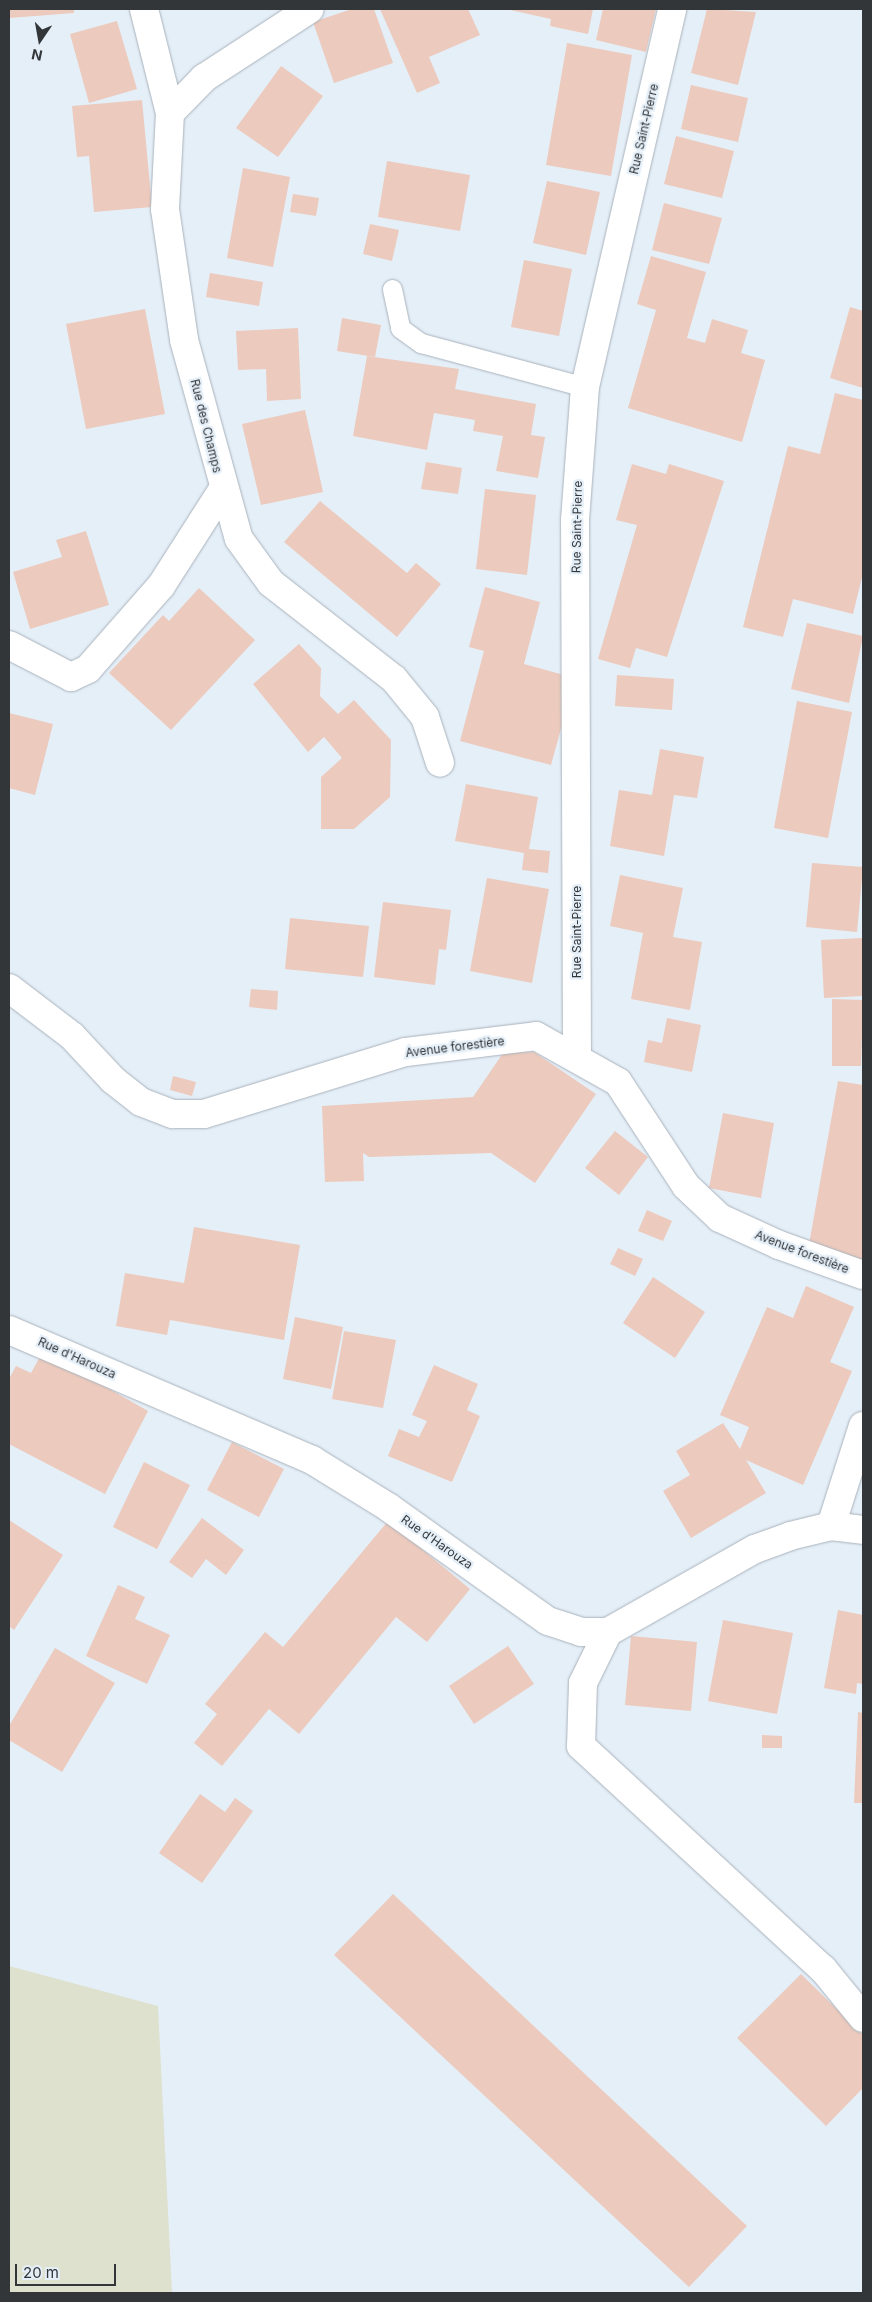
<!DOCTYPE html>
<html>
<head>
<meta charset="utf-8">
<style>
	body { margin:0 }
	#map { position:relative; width:872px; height:2302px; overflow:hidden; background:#e5eff8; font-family:Inter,sans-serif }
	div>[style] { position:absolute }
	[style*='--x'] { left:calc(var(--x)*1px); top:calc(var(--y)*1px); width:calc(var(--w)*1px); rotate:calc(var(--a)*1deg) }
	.green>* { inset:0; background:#dee1cd }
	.building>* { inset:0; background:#eccabd }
	.roads { filter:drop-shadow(0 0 1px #a9b2bb) drop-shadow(0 0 1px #a9b2bb) }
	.lane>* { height:19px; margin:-9.5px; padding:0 9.5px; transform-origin:9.5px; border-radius:9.5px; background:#fff }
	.street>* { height:28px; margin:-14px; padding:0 14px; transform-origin:14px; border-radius:14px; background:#fff }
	span { translate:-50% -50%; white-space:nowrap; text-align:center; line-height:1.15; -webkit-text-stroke:4.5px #e5eff8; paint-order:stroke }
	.street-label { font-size:12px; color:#323639 }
	.frame { position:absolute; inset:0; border:10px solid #323639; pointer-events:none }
	.north { position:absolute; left:15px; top:15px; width:50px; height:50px; -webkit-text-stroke:4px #e5eff8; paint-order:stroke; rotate:192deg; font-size:14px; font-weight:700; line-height:20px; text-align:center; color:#323639 }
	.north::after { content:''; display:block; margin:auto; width:18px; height:22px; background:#323639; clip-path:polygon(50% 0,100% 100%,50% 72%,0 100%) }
	.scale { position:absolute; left:15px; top:2264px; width:101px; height:22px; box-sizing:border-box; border:2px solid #323639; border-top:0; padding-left:6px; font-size:15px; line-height:18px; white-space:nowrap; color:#323639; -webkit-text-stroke:4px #e5eff8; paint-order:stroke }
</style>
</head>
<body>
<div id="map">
	<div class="green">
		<div style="clip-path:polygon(9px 1966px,158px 2006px,172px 2293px,9px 2293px)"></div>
	</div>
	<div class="building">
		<div style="clip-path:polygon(9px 9px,74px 9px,74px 13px,9px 18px)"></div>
		<div style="clip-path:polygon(352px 9px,374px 9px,393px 63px,334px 83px,313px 22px)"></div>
		<div style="clip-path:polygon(380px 9px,468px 9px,480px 35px,429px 57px,440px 83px,417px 93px)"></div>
		<div style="clip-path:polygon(506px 9px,593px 9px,588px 34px,550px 26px,551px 19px)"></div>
		<div style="clip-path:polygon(603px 9px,656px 9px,646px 52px,596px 40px)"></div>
		<div style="clip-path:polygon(707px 9px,756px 12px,738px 85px,691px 73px)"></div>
		<div style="clip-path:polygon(117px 21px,137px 89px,89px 103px,70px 34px)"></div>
		<div style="clip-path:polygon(567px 43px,632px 55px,611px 176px,546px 165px)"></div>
		<div style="clip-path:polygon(281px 66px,323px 96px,278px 157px,236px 128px)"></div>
		<div style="clip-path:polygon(691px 85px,748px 98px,738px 142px,681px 129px)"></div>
		<div style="clip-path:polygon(142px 100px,152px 207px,94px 212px,89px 156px,77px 157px,72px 106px)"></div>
		<div style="clip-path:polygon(676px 136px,734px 151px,722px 198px,664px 184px)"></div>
		<div style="clip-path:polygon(387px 161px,470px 175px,460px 231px,378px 217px)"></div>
		<div style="clip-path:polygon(243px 168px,290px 177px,273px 267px,227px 258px)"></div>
		<div style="clip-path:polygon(547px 181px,600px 192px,586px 255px,533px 243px)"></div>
		<div style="clip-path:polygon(293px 194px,319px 198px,316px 216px,290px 212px)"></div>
		<div style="clip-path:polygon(664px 203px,722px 218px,709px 264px,652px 250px)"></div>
		<div style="clip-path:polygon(370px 224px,399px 230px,392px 261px,363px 254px)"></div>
		<div style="clip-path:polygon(651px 256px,706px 272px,687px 338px,705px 343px,712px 319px,748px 330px,741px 353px,765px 360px,742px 442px,628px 408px,656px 310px,637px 304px)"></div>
		<div style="clip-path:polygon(524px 260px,572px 269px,559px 336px,511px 327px)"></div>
		<div style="clip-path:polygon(210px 273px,263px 282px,259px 306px,206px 297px)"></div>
		<div style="clip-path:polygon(850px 307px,863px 311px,863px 388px,830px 378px)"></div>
		<div style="clip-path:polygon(145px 309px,165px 414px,86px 429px,66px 324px)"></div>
		<div style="clip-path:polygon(342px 318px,381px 325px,375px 357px,337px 351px)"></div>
		<div style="clip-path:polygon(298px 328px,301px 399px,267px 401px,266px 369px,238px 370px,236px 331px)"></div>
		<div style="clip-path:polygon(367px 356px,459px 369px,455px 389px,536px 404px,531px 435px,545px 437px,538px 478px,496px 471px,503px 436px,473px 431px,475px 420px,434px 413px,427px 450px,353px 436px)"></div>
		<div style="clip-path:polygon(835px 393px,863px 400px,863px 573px,853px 614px,793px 599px,783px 637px,743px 627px,788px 446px,820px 454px)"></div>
		<div style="clip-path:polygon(305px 410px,323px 492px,261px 505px,242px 424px)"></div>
		<div style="clip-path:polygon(426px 462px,462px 468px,458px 494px,421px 489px)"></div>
		<div style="clip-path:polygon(632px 464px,666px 474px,669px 464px,724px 481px,667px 657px,636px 648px,630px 668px,598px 659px,637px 525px,616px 520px)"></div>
		<div style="clip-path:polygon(485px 489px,536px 495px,527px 575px,476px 569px)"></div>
		<div style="clip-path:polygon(320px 501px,407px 573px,416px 563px,441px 584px,397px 637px,284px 542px)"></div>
		<div style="clip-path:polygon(86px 531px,109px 605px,30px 629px,13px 572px,62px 557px,56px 540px)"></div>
		<div style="clip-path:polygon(485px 587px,540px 602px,524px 664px,575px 678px,551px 765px,460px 741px,484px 651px,469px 647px)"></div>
		<div style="clip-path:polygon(199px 588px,255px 640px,171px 730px,109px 673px,163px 615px,169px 621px)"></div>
		<div style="clip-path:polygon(807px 623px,863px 636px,849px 703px,791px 689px)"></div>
		<div style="clip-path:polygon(299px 644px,321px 668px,320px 696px,338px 714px,354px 700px,391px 740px,390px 797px,354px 829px,321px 829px,321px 777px,342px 758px,324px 737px,308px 752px,253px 684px)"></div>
		<div style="clip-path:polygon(617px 675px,674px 679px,672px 710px,615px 706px)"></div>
		<div style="clip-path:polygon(797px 701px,852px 712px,828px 838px,774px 828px)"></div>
		<div style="clip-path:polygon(9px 713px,53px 724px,35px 795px,9px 788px)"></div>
		<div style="clip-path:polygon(660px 749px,704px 757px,697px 798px,674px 795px,664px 856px,610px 846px,619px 790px,652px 795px)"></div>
		<div style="clip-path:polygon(466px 784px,538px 797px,529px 849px,550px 851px,548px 873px,522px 870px,524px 853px,455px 841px)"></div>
		<div style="clip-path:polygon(812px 863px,863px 867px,857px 932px,806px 927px)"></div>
		<div style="clip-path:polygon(620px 875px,683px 888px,673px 937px,702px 942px,690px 1010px,631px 999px,643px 933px,610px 926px)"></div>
		<div style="clip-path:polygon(487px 878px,549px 889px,532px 983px,470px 971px)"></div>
		<div style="clip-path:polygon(383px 902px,451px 910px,446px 950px,439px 949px,435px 985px,374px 977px)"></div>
		<div style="clip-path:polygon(290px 918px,369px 926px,363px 977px,285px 969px)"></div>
		<div style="clip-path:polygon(863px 938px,863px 996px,824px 998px,821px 940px)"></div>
		<div style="clip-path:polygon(251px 989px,278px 991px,277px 1010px,249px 1007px)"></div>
		<div style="clip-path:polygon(832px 999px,863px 1000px,861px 1066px,832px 1066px)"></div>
		<div style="clip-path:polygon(667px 1018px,701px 1025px,692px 1072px,644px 1062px,648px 1040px,662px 1043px)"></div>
		<div style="clip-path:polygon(534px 1052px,596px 1094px,535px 1183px,491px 1153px,369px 1157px,363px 1153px,364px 1181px,325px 1182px,322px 1106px,473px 1097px,503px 1053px)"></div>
		<div style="clip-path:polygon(173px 1076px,196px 1082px,192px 1096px,170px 1090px)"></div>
		<div style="clip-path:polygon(838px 1081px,863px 1085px,863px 1260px,808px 1250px)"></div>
		<div style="clip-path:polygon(723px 1113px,774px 1123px,761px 1198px,709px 1188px)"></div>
		<div style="clip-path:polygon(615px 1131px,648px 1157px,619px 1195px,585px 1168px)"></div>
		<div style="clip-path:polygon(647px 1210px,672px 1221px,663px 1241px,638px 1231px)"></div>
		<div style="clip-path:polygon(194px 1227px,300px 1245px,284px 1340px,170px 1320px,167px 1335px,116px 1326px,125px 1273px,184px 1283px)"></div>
		<div style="clip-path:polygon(618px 1248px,643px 1259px,635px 1276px,610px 1264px)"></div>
		<div style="clip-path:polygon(653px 1277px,705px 1312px,675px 1358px,623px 1323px)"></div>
		<div style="clip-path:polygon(806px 1286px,854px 1307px,830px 1362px,852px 1371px,803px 1485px,746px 1460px,766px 1493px,691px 1538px,663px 1491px,690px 1475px,676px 1451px,723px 1423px,740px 1449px,749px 1427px,720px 1415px,767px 1307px,793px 1318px)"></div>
		<div style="clip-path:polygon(295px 1317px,343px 1327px,331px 1389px,283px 1379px)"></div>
		<div style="clip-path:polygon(344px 1331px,396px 1340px,383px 1408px,332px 1399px)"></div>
		<div style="clip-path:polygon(43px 1351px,148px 1411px,105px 1494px,9px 1444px,9px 1379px,16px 1366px,31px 1373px)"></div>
		<div style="clip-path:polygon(434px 1365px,478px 1384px,467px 1410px,480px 1416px,452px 1482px,388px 1456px,399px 1429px,419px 1437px,427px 1421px,412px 1415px)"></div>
		<div style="clip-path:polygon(232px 1442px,284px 1469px,259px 1517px,207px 1490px)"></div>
		<div style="clip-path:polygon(144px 1462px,190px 1485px,157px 1549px,113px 1527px)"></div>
		<div style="clip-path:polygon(202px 1518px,244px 1550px,226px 1575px,206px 1559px,192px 1578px,169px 1562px)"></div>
		<div style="clip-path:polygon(9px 1520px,63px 1555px,14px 1630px,9px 1626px)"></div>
		<div style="clip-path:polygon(388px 1521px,470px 1589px,427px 1642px,396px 1617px,299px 1734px,269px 1709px,222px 1766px,194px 1743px,217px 1714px,205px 1704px,265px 1632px,283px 1647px)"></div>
		<div style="clip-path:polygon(118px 1585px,145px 1597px,135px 1619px,170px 1635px,147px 1684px,86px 1656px)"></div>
		<div style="clip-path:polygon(838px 1610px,863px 1615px,863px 1684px,857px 1683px,856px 1694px,824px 1688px)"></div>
		<div style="clip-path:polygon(723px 1620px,793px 1633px,777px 1714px,708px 1701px)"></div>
		<div style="clip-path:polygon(631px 1636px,697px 1642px,691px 1711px,625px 1705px)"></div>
		<div style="clip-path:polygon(508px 1646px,534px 1684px,474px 1724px,449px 1686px)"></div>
		<div style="clip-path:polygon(55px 1648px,115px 1683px,62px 1772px,9px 1740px,9px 1726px)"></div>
		<div style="clip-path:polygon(858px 1712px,863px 1713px,863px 1803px,854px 1803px)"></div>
		<div style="clip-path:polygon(762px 1735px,782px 1736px,782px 1748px,762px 1748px)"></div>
		<div style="clip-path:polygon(200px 1794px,225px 1812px,235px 1798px,253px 1811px,202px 1883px,159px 1853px)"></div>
		<div style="clip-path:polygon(393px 1894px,747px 2226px,689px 2287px,334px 1955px)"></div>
		<div style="clip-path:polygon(801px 1974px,863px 2035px,863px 2088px,826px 2126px,737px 2038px)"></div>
	</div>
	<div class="roads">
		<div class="lane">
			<div style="--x:392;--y:289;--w:40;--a:78"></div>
			<div style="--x:400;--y:328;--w:26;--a:36"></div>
			<div style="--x:421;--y:343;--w:170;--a:15"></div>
		</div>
		<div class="street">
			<div style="--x:144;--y:9;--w:107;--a:76"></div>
			<div style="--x:170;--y:113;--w:96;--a:93"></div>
			<div style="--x:165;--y:209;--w:132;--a:81.7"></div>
			<div style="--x:184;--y:340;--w:206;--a:74.6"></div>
			<div style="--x:239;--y:539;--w:54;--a:54"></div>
			<div style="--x:271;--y:583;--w:156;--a:38"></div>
			<div style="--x:394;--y:679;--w:49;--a:50.8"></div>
			<div style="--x:425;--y:717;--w:48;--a:71.9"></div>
			<div style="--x:170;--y:113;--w:49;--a:-45.8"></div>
			<div style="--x:204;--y:78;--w:126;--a:-33.1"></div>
			<div style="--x:9;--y:645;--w:70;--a:27.3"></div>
			<div style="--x:71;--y:677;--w:19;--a:-25"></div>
			<div style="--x:88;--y:669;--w:111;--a:-48.7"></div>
			<div style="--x:161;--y:586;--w:115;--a:-57.4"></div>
			<div style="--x:9;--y:988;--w:79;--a:37.3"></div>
			<div style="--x:72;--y:1036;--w:60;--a:47"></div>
			<div style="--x:113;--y:1080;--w:36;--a:38"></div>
			<div style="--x:141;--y:1102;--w:34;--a:21"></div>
			<div style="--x:173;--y:1114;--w:31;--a:0"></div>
			<div style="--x:204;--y:1114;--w:211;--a:-17.1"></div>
			<div style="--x:406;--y:1052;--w:131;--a:-7"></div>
			<div style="--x:536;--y:1036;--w:94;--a:29.3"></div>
			<div style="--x:618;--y:1082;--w:124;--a:56.8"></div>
			<div style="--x:686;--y:1186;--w:47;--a:43.3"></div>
			<div style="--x:720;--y:1218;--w:65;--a:24.6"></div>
			<div style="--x:779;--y:1245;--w:89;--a:19.7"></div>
			<div style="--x:577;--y:1056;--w:536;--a:-90.21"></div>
			<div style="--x:575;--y:520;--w:133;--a:-85.7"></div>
			<div style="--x:585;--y:387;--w:388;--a:-77"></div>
			<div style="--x:9;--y:1330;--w:330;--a:23.2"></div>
			<div style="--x:312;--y:1460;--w:89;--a:31.7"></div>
			<div style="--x:388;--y:1507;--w:196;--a:35.5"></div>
			<div style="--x:548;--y:1621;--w:35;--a:18"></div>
			<div style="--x:581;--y:1632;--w:27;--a:0"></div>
			<div style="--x:608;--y:1632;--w:169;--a:-29.5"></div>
			<div style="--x:755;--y:1549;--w:37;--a:-20"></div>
			<div style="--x:790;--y:1536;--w:42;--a:-13.7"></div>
			<div style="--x:831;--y:1526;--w:32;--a:7"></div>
			<div style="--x:831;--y:1526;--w:105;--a:-72.3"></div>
			<div style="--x:608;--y:1632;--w:57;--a:116.1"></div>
			<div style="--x:583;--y:1683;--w:63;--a:91.8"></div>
			<div style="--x:581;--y:1746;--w:329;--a:42.7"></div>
			<div style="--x:823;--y:1969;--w:63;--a:50.8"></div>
		</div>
	</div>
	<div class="street-label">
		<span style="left:644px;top:129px;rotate:-77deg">Rue Saint-Pierre</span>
		<span style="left:206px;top:426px;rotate:76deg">Rue des Champs</span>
		<span style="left:577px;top:527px;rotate:-89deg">Rue Saint-Pierre</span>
		<span style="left:577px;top:932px;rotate:-90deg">Rue Saint-Pierre</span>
		<span style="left:455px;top:1047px;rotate:-7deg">Avenue forestière</span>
		<span style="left:802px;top:1252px;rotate:21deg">Avenue forestière</span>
		<span style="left:77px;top:1358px;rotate:24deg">Rue d'Harouza</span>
		<span style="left:437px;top:1542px;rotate:35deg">Rue d'Harouza</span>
	</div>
	<div class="frame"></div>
	<div class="north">N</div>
	<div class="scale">20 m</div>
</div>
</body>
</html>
